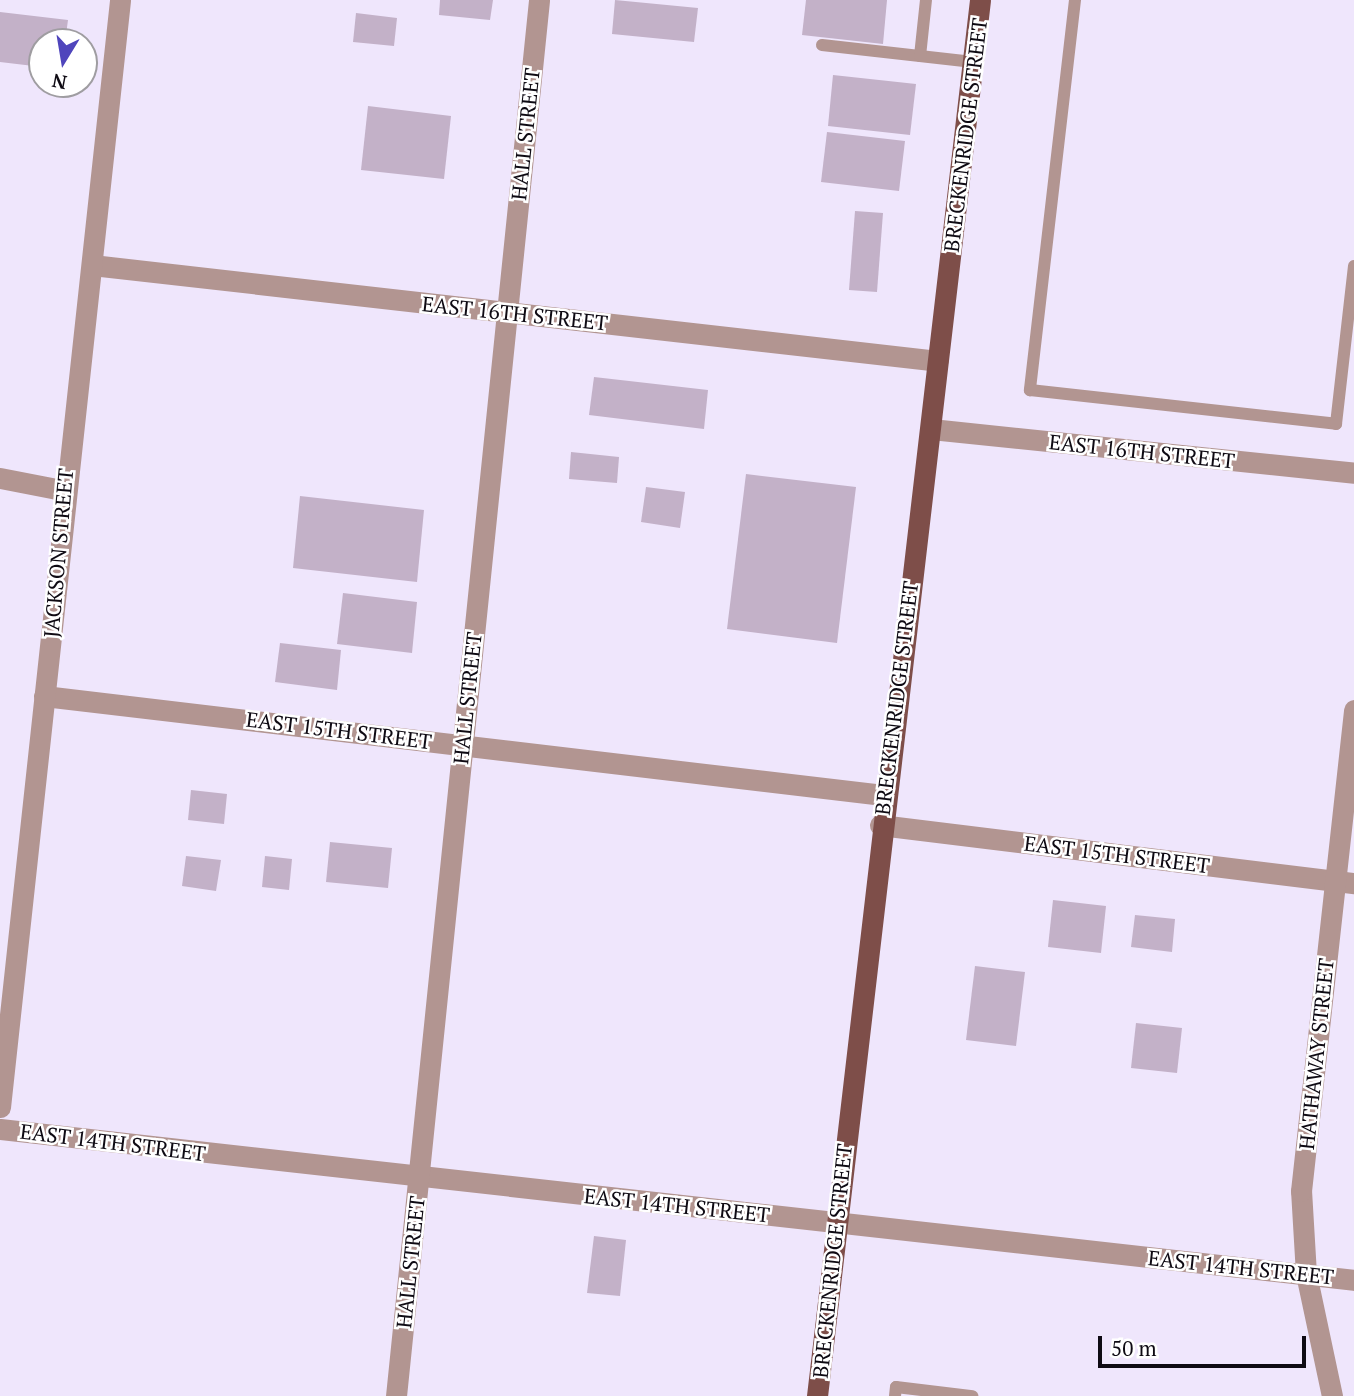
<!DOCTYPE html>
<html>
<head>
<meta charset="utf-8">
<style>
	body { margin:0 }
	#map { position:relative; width:1354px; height:1396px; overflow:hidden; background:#efe6fc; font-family:"PT Serif",serif }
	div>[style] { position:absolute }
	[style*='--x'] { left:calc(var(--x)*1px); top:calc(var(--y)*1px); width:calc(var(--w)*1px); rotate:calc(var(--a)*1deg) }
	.building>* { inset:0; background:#c3b1c8 }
	.lane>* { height:12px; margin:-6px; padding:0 6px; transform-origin:6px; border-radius:6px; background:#b29591 }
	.street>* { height:21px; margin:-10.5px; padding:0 10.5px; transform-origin:10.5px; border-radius:10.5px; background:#b29591 }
	.primary>* { height:21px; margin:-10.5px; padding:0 10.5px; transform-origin:10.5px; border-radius:10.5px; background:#7e4e49 }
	span { translate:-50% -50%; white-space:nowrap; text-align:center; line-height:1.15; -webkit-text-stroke:5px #fff; paint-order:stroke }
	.street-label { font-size:21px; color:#0e0a13 }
	.north { position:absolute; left:28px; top:28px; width:70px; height:70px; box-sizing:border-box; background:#fff; border:2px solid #9f9da1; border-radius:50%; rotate:191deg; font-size:19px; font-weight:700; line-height:28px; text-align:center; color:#0e0a13 }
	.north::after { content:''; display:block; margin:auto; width:24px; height:32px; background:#4f45bc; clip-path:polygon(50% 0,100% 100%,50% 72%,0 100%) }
	.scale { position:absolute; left:1098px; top:1336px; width:208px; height:32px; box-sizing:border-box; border:4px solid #0e0a13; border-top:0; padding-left:9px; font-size:21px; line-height:24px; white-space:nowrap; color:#0e0a13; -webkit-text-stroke:5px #fff; paint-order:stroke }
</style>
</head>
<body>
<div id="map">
	<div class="building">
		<div style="clip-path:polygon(440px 0,493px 0,490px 20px,439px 15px)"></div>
		<div style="clip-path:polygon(615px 0,698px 8px,694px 42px,612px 34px)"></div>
		<div style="clip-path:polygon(806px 0,887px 0,883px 44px,802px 35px)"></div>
		<div style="clip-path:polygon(0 12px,68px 20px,65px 42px,42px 42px,42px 67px,0 62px)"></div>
		<div style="clip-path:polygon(356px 13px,397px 18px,394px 46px,353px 42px)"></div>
		<div style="clip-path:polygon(833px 75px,916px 84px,910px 135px,828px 126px)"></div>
		<div style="clip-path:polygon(368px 106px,451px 116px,444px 179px,361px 170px)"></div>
		<div style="clip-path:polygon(827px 132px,905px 141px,899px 191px,821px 182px)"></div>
		<div style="clip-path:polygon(855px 211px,883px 213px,877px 292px,849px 290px)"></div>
		<div style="clip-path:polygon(594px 377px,708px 390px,704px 429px,589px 415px)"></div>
		<div style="clip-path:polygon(571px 452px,619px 457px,617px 483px,569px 479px)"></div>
		<div style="clip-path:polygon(746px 474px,856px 487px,837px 643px,727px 629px)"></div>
		<div style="clip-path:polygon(646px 487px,685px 492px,680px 528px,641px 522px)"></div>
		<div style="clip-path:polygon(300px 496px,424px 510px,417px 582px,293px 568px)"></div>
		<div style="clip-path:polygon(343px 593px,417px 602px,412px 653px,337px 644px)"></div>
		<div style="clip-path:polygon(280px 643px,341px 650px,337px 690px,275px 682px)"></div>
		<div style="clip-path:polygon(191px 790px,227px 794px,224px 824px,188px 820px)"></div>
		<div style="clip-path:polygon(330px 842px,392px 848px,388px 888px,326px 882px)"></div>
		<div style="clip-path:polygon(186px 856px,221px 860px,216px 891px,182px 886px)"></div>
		<div style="clip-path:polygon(265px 856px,292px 859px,289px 890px,262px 887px)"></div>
		<div style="clip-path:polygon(1053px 900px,1106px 906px,1101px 953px,1048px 947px)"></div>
		<div style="clip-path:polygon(1135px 915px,1175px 919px,1172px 952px,1131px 947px)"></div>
		<div style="clip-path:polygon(975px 966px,1025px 972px,1016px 1046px,966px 1040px)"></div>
		<div style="clip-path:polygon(1136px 1023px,1182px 1028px,1177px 1073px,1131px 1068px)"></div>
		<div style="clip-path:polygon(594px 1236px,626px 1240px,620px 1296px,587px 1293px)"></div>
	</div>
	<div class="lane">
		<div style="--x:1075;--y:0;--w:393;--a:96.6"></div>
		<div style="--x:1030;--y:390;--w:308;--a:6.3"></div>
		<div style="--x:1336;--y:424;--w:159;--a:-83.5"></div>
		<div style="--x:822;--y:45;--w:152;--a:6.4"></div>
		<div style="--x:920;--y:56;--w:56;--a:-83.9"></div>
		<div style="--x:895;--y:1396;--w:9;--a:-84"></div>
		<div style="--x:896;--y:1387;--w:77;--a:6.8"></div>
	</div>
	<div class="street">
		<div style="--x:92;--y:265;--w:851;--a:6.47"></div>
		<div style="--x:931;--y:429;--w:425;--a:5.9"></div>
		<div style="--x:0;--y:478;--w:63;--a:11"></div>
		<div style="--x:44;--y:696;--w:845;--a:6.73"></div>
		<div style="--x:880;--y:825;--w:478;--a:7"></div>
		<div style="--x:0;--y:1107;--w:1113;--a:-83.81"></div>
		<div style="--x:0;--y:1129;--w:1362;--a:6.36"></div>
		<div style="--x:396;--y:1396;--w:1403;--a:-84.15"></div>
		<div style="--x:1332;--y:1396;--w:125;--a:-102"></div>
		<div style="--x:1306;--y:1274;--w:83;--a:-93.4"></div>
		<div style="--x:1301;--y:1191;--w:484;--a:-83.7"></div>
	</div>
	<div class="primary">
		<div style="--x:817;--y:1396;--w:1405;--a:-83.34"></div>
	</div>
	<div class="street-label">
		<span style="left:525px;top:134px;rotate:-84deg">HALL STREET</span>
		<span style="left:965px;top:135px;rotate:-83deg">BRECKENRIDGE STREET</span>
		<span style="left:515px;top:313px;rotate:6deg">EAST 16TH STREET</span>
		<span style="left:1142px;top:451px;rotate:6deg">EAST 16TH STREET</span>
		<span style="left:58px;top:553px;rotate:-85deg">JACKSON STREET</span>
		<span style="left:467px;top:698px;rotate:-84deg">HALL STREET</span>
		<span style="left:896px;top:698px;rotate:-83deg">BRECKENRIDGE STREET</span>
		<span style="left:339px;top:730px;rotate:7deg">EAST 15TH STREET</span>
		<span style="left:1117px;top:854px;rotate:7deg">EAST 15TH STREET</span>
		<span style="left:1316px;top:1054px;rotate:-84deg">HATHAWAY STREET</span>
		<span style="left:113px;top:1142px;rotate:7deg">EAST 14TH STREET</span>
		<span style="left:677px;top:1205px;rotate:6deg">EAST 14TH STREET</span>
		<span style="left:832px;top:1261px;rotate:-84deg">BRECKENRIDGE STREET</span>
		<span style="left:410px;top:1262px;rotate:-84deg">HALL STREET</span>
		<span style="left:1241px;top:1267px;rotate:6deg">EAST 14TH STREET</span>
	</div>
	<div class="north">N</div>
	<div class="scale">50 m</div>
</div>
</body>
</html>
